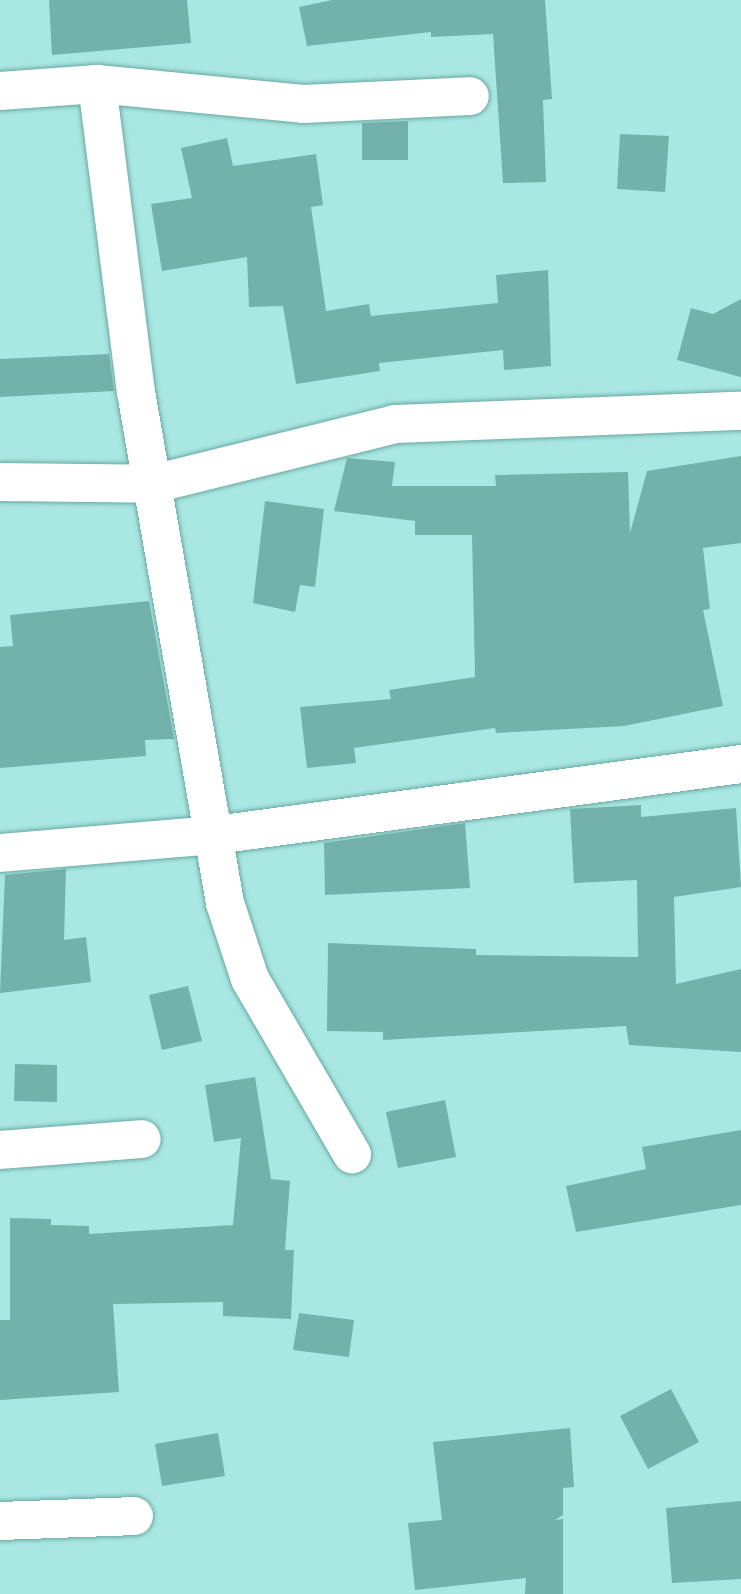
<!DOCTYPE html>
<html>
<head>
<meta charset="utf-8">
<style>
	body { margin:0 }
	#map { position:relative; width:741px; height:1594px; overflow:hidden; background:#a9e8e2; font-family:"Zilla Slab",serif }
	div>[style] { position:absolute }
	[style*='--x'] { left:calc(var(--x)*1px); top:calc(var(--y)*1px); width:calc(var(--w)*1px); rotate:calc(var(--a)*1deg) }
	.building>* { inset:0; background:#73b1ab }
	.roads { filter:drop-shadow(0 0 2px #6aa8a2) drop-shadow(0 0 2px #6aa8a2) }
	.minor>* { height:38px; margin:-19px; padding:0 19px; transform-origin:19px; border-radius:19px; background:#fff }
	span { translate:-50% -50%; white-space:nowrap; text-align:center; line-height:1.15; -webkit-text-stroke:5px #a9e8e2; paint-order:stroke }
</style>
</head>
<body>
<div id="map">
	<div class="building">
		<div style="clip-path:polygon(49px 0,187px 0,191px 43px,52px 55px)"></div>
		<div style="clip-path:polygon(332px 0,545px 0,552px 99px,543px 100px,546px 182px,503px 183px,493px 34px,431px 37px,431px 32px,307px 46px,299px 7px)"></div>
		<div style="clip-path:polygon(408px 121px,408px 160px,362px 160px,362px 123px)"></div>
		<div style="clip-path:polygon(620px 134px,669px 136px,665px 192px,617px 189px)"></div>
		<div style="clip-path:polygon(227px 138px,233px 166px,316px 154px,323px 205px,311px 207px,326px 311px,369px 304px,371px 316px,498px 303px,496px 275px,548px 270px,551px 366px,504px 370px,503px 350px,379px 363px,380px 371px,296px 384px,283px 306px,249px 307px,247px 257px,162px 271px,151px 204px,192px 198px,181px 148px)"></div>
		<div style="clip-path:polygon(741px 299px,741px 377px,677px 360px,691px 308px,713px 314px)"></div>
		<div style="clip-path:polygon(109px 354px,114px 391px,0 397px,0 359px)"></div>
		<div style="clip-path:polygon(741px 456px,741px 543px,703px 548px,710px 609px,703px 610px,723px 706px,624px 726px,496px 733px,495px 728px,354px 748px,356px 763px,307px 768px,300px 707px,391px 699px,389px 690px,475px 677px,472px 535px,415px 535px,415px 521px,334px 511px,347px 458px,395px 462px,392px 486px,496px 486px,495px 475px,628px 472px,630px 533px,647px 471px)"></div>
		<div style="clip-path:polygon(265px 501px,324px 509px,315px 587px,300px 585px,295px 612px,253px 603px)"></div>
		<div style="clip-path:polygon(149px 601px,174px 739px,145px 740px,146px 756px,0 768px,0 647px,13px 646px,10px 615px)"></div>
		<div style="clip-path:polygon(641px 805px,641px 817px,736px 808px,741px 887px,674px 897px,676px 984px,741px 969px,741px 1052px,629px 1045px,626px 1026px,383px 1040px,383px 1032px,327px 1031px,328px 943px,476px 949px,476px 955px,638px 957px,637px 880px,574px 883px,570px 809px)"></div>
		<div style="clip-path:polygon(465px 823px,470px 888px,325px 895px,324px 843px)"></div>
		<div style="clip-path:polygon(66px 869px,64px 940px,86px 937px,91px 982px,0 993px,5px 875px)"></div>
		<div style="clip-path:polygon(188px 986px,202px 1041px,162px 1050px,149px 995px)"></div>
		<div style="clip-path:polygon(15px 1064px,57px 1065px,57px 1102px,14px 1101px)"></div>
		<div style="clip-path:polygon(255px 1077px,271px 1179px,290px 1181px,285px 1250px,294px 1250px,291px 1319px,223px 1316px,223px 1302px,113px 1304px,119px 1392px,0 1400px,0 1320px,10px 1320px,10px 1218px,51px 1219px,51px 1225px,89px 1226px,89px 1234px,233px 1225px,241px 1138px,214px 1142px,205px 1085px)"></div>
		<div style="clip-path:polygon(445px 1100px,456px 1157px,398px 1168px,386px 1112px)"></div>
		<div style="clip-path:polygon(741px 1130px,741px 1205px,576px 1232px,566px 1186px,646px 1169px,642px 1147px)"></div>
		<div style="clip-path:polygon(299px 1313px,354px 1320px,349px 1357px,293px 1350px)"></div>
		<div style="clip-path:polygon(671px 1389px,699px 1442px,648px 1469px,620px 1416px)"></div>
		<div style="clip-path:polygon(570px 1428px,574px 1487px,563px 1488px,563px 1515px,555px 1520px,563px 1519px,563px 1594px,525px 1594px,526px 1578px,415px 1590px,408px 1523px,442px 1520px,433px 1442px)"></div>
		<div style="clip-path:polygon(218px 1433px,225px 1476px,162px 1486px,155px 1444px)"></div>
		<div style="clip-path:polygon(741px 1501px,741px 1579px,672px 1583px,666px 1508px)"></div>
	</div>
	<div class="roads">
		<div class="minor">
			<div style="--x:97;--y:84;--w:310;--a:82.8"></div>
			<div style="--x:136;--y:392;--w:519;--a:80.12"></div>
			<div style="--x:225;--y:903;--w:80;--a:71.8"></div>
			<div style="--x:250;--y:979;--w:203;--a:59.8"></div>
			<div style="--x:0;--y:91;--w:97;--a:-4.1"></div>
			<div style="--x:97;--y:84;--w:207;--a:5.5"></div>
			<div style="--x:303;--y:104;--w:167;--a:-2.7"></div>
			<div style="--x:0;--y:482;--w:153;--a:0.7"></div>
			<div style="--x:153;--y:484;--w:249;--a:-13.9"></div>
			<div style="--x:395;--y:424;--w:346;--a:-2.2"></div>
			<div style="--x:0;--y:853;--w:217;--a:-4.8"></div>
			<div style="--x:216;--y:835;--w:530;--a:-7.7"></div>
			<div style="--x:0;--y:1150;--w:142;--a:-4.4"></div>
			<div style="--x:0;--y:1521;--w:134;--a:-2.1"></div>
		</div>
	</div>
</div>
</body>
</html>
